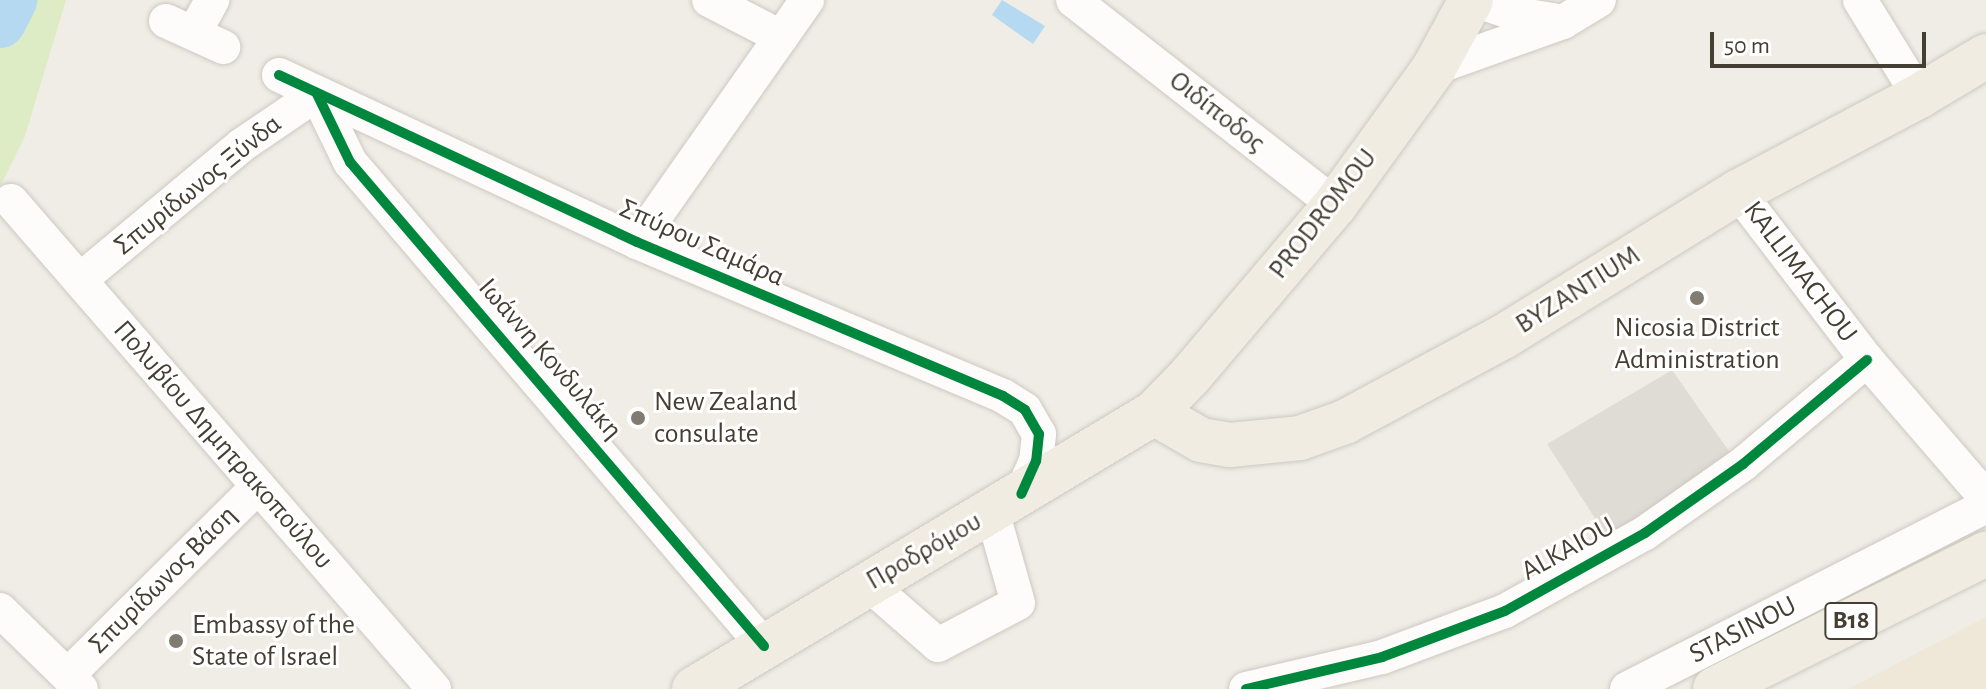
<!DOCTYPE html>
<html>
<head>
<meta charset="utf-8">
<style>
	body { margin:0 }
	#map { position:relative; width:1986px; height:689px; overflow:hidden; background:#f0ede6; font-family:"Alegreya Sans",sans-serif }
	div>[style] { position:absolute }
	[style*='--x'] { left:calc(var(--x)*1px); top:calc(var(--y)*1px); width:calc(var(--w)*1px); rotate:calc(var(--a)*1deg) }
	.education>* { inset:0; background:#efe8d8 }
	.green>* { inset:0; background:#ddecc4 }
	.parking>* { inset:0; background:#dfdcd6 }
	.water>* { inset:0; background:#b4d9f1 }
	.river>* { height:52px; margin:-26px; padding:0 26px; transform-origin:26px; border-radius:26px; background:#b4d9f1 }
	.roads { filter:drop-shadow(0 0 2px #ccc9c2) drop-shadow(0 0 2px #ccc9c2) }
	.minor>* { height:34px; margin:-17px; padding:0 17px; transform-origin:17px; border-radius:17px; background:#fdfcfb }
	.major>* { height:44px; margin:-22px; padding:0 22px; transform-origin:22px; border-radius:22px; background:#f1ece2 }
	.cycleway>* { height:10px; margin:-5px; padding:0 5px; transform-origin:5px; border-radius:5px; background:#00873e }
	.dots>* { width:22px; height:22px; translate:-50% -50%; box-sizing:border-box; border:4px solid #fff; border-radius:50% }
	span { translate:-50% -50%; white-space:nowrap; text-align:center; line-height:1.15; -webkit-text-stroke:6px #fff; paint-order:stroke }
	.shield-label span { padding:2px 6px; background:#fff; border:2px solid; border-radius:6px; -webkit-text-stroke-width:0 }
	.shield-label { font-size:26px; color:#453e33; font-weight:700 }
	.street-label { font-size:28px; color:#453e33 }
	.poi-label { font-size:28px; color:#453e33 }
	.left { translate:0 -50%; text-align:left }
	.scale { position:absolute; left:1710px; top:32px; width:216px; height:36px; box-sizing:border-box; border:4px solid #453e33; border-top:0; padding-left:10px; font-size:24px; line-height:28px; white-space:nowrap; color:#453e33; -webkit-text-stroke:6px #fff; paint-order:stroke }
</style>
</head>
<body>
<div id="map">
	<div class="education">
		<div style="clip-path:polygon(1986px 617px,1986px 689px,1848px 689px)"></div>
	</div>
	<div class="green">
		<div style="clip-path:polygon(0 0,66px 0,25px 136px,0 187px)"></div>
	</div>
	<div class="parking">
		<div style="clip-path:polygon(1672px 370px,1738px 464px,1609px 540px,1547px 444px)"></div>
	</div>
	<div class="water">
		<div style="clip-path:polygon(1002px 0,1045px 26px,1033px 44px,992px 15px)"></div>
	</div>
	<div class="river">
		<div style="--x:0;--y:22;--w:25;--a:-63"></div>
	</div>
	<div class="roads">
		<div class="minor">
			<div style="--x:709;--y:0;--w:81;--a:27.2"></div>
			<div style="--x:1073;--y:0;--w:333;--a:38"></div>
			<div style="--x:1474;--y:0;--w:44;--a:18.4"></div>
			<div style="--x:1516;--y:14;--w:43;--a:9.5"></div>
			<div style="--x:1860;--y:0;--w:113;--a:58.4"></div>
			<div style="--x:166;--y:21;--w:63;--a:24.5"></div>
			<div style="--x:194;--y:33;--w:38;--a:-61"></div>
			<div style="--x:1434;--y:68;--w:137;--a:-19.6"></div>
			<div style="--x:1563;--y:22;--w:42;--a:-31.4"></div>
			<div style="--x:279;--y:75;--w:395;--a:25"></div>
			<div style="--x:637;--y:242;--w:397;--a:22.8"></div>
			<div style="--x:1003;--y:396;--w:26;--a:32"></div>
			<div style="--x:1025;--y:410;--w:28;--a:60"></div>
			<div style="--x:1039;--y:434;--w:27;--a:96"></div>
			<div style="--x:1036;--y:461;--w:36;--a:114"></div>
			<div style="--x:317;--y:94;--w:76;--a:64.1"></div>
			<div style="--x:350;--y:162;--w:637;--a:49.46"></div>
			<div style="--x:1738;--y:192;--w:212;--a:52.5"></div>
			<div style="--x:1867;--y:360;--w:182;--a:49.2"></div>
			<div style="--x:11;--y:201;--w:646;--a:49.08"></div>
			<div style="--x:637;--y:242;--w:296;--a:-54.9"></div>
			<div style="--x:80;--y:280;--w:211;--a:-39.8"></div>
			<div style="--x:242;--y:145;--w:91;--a:-34.2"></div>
			<div style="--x:867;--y:583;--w:94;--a:41.1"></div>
			<div style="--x:938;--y:645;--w:90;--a:-27.7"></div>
			<div style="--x:1018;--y:603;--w:96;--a:-105.8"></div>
			<div style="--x:0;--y:610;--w:113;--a:44.3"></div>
			<div style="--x:68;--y:675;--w:268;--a:-44.8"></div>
			<div style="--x:1246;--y:689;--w:140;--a:-13.2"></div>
			<div style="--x:1382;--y:657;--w:131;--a:-20.5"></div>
			<div style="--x:1505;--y:611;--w:160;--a:-29.1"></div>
			<div style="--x:1645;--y:533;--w:120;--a:-35.1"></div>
			<div style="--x:1743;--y:464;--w:162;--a:-40"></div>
			<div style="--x:1627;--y:689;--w:403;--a:-27"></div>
		</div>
		<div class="major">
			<div style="--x:1154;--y:413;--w:54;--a:29.9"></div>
			<div style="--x:1201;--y:440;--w:29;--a:10"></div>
			<div style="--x:1230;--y:445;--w:70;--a:-5.7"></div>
			<div style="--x:1300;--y:438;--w:48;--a:-19.6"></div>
			<div style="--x:1345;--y:422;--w:179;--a:-28.3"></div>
			<div style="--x:1503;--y:337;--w:276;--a:-31.7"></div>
			<div style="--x:1738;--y:192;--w:205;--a:-27.9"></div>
			<div style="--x:1919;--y:96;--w:78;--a:-30.8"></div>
			<div style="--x:694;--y:689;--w:536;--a:-30.96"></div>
			<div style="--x:1154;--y:413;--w:52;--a:-45.8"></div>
			<div style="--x:1190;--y:376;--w:224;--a:-49.7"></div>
			<div style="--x:1335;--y:205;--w:169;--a:-54.1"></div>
			<div style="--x:1434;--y:68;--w:77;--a:-61.4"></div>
			<div style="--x:1715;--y:689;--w:303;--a:-26.5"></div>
		</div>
	</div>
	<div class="cycleway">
		<div style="--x:279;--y:75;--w:395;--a:25"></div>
		<div style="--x:637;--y:242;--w:397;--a:22.8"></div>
		<div style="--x:1003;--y:396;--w:26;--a:32"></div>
		<div style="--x:1025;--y:410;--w:28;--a:60"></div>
		<div style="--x:1039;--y:434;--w:27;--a:96"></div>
		<div style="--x:1036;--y:461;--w:36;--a:114"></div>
		<div style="--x:317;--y:94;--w:76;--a:64.1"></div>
		<div style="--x:350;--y:162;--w:637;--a:49.46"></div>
		<div style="--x:1246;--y:689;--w:140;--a:-13.2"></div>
		<div style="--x:1382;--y:657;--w:131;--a:-20.5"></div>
		<div style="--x:1505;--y:611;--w:160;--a:-29.1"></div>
		<div style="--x:1645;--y:533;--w:120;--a:-35.1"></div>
		<div style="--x:1743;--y:464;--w:162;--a:-40"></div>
	</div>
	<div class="dots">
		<div style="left:1697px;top:298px;background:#817b72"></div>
		<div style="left:638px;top:418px;background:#817b72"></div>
		<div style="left:176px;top:641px;background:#817b72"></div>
	</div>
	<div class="shield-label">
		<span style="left:1851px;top:621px">B18</span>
	</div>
	<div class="street-label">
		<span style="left:1217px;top:112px;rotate:38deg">Οιδίποδος</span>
		<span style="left:198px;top:185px;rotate:-39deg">Σπυρίδωνος Ξύνδα</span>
		<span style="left:1323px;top:214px;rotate:-52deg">PRODROMOU</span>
		<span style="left:702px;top:243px;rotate:24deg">Σπύρου Σαμάρα</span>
		<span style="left:1800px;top:272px;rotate:53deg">KALLIMACHOU</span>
		<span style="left:1578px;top:290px;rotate:-32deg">BYZANTIUM</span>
		<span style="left:550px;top:359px;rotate:49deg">Ιωάννη Κονδυλάκη</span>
		<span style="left:223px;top:445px;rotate:49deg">Πολυβίου Δημητρακοπούλου</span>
		<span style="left:1568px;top:549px;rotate:-29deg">ALKAIOU</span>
		<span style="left:924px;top:551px;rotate:-30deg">Προδρόμου</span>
		<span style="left:163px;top:580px;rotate:-45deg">Σπυρίδωνος Βάση</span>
		<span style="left:1743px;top:630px;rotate:-27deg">STASINOU</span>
	</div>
	<div class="poi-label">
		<span style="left:1697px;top:344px">Nicosia District<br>Administration</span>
		<span class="left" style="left:654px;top:418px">New Zealand<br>consulate</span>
		<span class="left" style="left:192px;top:641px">Embassy of the<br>State of Israel</span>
	</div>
	<div class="scale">50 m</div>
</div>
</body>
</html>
